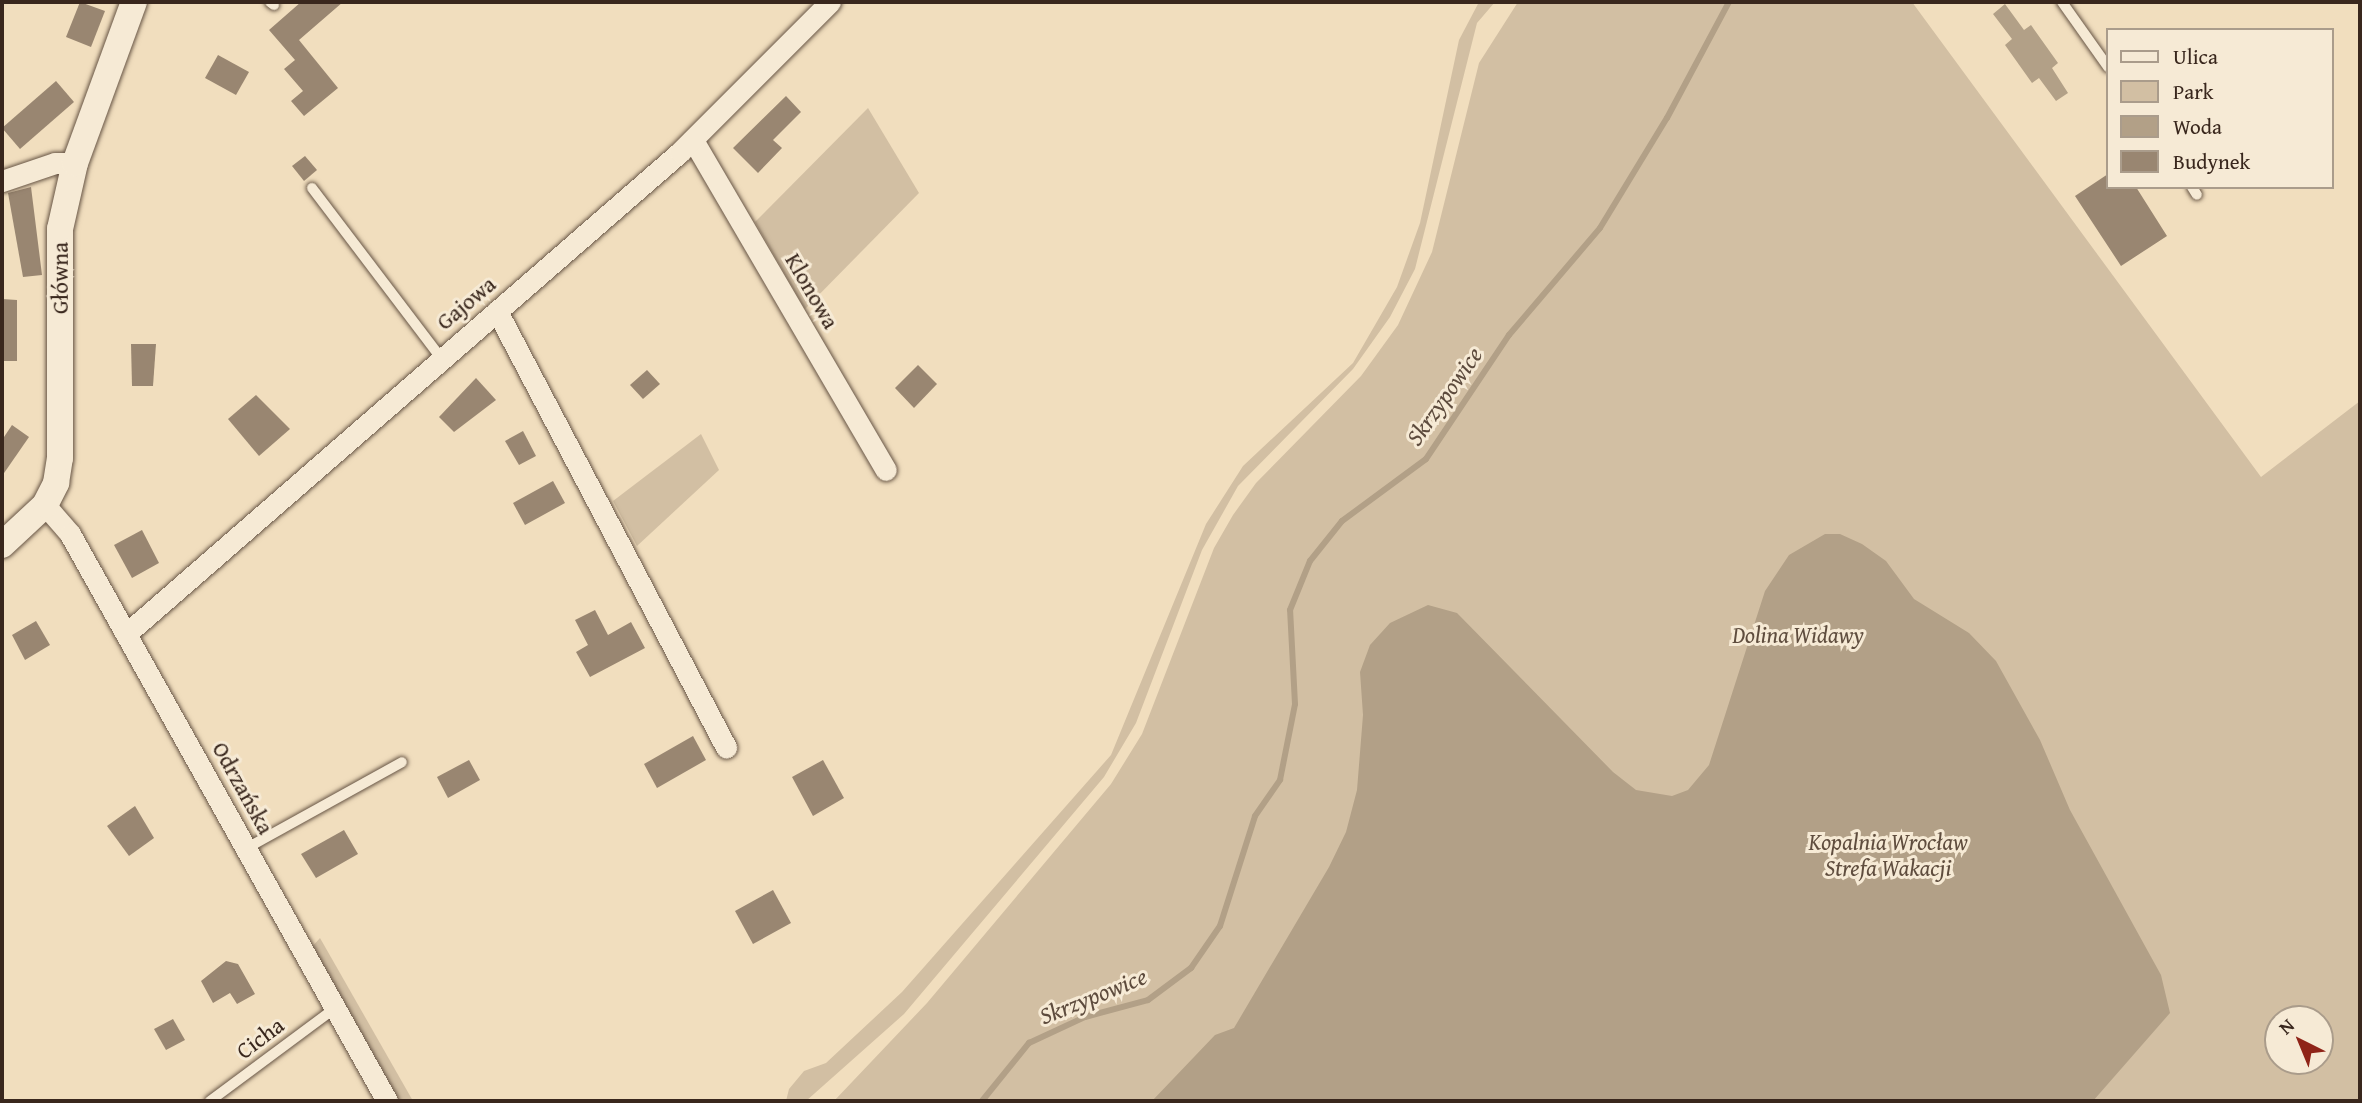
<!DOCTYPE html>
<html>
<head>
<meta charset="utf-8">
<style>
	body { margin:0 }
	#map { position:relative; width:2362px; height:1103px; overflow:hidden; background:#f1debe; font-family:"Gentium Book Plus",serif }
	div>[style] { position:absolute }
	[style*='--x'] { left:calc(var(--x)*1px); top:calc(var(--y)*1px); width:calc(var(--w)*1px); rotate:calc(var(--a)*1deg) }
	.green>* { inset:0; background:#d2bfa3 }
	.water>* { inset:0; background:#b2a087 }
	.stream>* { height:6px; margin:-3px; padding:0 3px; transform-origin:3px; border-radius:3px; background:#b2a087 }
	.building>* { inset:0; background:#998671 }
	.roads { filter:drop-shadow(0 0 2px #675545) drop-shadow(0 0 2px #675545) }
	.service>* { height:10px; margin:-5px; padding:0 5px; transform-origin:5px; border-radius:5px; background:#f6ead5 }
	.minor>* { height:21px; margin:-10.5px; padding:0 10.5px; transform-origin:10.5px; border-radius:10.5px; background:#f6ead5 }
	.tertiary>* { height:26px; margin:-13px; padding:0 13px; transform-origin:13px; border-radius:13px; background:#f6ead5 }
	span { translate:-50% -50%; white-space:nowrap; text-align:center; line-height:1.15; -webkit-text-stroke:6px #f6ead5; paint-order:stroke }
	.street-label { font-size:23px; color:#39271d }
	.park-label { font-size:23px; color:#5f4d3e; font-style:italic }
	.water-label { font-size:24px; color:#5d4b3d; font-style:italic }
	.frame { position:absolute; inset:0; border:4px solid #39271d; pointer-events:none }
	.legend { position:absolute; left:2106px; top:28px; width:228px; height:161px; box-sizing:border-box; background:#f6ead5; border:2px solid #aa9c8b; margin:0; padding:9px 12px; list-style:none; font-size:21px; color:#39271d }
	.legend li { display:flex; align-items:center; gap:14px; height:35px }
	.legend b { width:35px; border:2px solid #aa9c8b }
	.north { position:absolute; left:2264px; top:1005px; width:70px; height:70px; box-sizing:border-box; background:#f6ead5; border:2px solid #aa9c8b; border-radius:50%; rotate:317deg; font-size:19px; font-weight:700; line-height:28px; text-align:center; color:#39271d }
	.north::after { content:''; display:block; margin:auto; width:24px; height:32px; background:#8f2418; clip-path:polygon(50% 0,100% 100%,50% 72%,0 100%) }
</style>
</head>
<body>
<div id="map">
	<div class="green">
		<div style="clip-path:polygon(1479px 2px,1495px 2px,1477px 23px,1415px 269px,1390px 317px,1353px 369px,1238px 486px,1202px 550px,1136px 723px,1104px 777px,904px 1014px,806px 1101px,786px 1101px,789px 1089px,804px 1071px,826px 1063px,902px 992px,1111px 755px,1206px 524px,1243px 466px,1353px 363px,1397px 287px,1420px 223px,1459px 40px)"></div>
		<div style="clip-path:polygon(evenodd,1518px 2px,1912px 2px,2261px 477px,2360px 401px,2360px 1101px,834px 1101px,927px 1003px,1111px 784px,1142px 734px,1214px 548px,1233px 515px,1256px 483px,1361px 376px,1398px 325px,1432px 252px,1479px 63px,1518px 2px,2278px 1019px,2320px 1019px,2320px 1061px,2278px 1061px,2278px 1019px)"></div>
		<div style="clip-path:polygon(868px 108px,919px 193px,805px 309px,755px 222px)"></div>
		<div style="clip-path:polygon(701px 434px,719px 470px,637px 546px,613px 501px)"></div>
		<div style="clip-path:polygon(320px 938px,413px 1101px,396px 1101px,310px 949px)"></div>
	</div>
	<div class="water">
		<div style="clip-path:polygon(2005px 4px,2024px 30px,2031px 25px,2058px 63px,2052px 68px,2068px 93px,2056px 101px,2039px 78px,2032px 83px,2005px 45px,2012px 39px,1993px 14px)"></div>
		<div style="clip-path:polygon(1825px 534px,1840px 534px,1862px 544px,1886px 561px,1914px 599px,1969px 633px,1996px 661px,2040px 740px,2070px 810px,2161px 975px,2170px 1013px,2093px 1101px,1152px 1101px,1215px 1035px,1234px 1028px,1329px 867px,1346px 832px,1357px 790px,1363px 715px,1360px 672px,1370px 645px,1390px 623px,1428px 605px,1457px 613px,1613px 772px,1636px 790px,1672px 796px,1688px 790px,1709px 765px,1765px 591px,1789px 555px)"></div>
	</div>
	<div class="stream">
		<div style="--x:982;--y:1101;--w:75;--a:-51"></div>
		<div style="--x:1029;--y:1043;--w:62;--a:-24.9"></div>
		<div style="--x:1085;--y:1017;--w:65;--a:-15.1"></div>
		<div style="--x:1148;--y:1000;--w:54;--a:-36.7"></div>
		<div style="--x:1191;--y:968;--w:51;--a:-55.4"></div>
		<div style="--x:1220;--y:926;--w:115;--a:-72.3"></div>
		<div style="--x:1255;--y:816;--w:44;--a:-55.2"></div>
		<div style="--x:1280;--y:780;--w:77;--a:-78.8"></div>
		<div style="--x:1295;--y:704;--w:94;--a:-93"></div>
		<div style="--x:1290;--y:610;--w:53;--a:-67.8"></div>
		<div style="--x:1310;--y:561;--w:51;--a:-51.3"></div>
		<div style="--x:1342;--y:521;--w:104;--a:-36.4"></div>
		<div style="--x:1426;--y:459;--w:149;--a:-56.2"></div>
		<div style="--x:1509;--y:335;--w:140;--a:-49.6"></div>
		<div style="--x:1600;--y:228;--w:129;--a:-58.7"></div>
		<div style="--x:1667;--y:118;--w:132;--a:-61.9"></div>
	</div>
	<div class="building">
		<div style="clip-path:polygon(80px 2px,105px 11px,91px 47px,66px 37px)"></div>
		<div style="clip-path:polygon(301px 2px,343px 2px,299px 40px,338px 88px,304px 116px,291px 101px,303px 91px,284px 69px,295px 60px,269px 30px)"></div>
		<div style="clip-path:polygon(218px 55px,249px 72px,236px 95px,205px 78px)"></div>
		<div style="clip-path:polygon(56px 81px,74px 102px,20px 149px,2px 128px)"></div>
		<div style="clip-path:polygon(786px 96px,801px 112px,773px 140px,782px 148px,758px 173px,733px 148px)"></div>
		<div style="clip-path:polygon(305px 156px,317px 170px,304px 181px,292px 166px)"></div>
		<div style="clip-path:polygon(2108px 174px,2108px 187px,2136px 187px,2167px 236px,2121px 266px,2075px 196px)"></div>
		<div style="clip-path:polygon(31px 187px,42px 275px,23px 277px,8px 193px)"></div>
		<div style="clip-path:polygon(2px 299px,17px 300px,17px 361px,2px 361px)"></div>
		<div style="clip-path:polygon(131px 344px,156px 344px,153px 386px,132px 386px)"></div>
		<div style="clip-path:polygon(918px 365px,937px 384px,914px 408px,895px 388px)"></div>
		<div style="clip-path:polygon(647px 370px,660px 384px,643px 399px,630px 385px)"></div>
		<div style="clip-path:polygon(476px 378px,496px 400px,454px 432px,439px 417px)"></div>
		<div style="clip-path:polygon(256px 395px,290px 429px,259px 456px,228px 419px)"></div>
		<div style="clip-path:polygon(12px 425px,29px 437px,2px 476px,2px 440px)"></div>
		<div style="clip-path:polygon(523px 431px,536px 456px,519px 465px,505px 441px)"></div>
		<div style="clip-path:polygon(553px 481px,565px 503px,525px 525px,513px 503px)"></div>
		<div style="clip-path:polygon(142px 530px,159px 563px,132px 578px,114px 545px)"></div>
		<div style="clip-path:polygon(595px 610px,608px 635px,631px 622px,645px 648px,590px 677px,576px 652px,588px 645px,575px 620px)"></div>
		<div style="clip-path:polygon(36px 621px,50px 645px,25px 660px,12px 635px)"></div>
		<div style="clip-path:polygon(693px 736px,706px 760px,657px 788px,644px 764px)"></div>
		<div style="clip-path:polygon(469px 760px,480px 780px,448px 798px,437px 777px)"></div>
		<div style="clip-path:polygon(823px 760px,844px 798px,813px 816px,792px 777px)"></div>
		<div style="clip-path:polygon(135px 806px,154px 838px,129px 856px,107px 826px)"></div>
		<div style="clip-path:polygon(344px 830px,358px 854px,316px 878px,301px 854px)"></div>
		<div style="clip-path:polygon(773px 890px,791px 923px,753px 944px,735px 911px)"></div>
		<div style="clip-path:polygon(226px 961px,238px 964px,255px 994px,237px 1004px,230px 993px,213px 1003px,201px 981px)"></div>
		<div style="clip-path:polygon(173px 1019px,185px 1040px,166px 1050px,154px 1029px)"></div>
	</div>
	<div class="roads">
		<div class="service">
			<div style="--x:270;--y:2;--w:5;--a:37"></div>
			<div style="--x:2062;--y:2;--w:80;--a:54.7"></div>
			<div style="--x:2192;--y:187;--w:9;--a:58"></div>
			<div style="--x:312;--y:188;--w:213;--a:52.8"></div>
			<div style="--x:247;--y:848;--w:177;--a:-29"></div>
			<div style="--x:210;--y:1101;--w:156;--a:-36.6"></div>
		</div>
		<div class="minor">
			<div style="--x:693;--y:140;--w:382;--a:59.7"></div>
			<div style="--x:2;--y:181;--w:56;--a:-18.8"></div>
			<div style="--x:55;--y:163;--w:20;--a:0"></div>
			<div style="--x:497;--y:311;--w:493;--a:62.3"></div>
			<div style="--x:45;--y:505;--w:38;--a:49"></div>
			<div style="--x:70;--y:534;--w:650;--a:60.79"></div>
			<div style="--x:126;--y:634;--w:734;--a:-41.02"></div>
			<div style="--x:680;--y:152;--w:212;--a:-45"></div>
		</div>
		<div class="tertiary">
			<div style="--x:2;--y:545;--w:59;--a:-42.9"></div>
			<div style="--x:45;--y:505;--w:25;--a:-63"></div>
			<div style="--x:56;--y:483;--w:25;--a:-81"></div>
			<div style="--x:60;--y:458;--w:229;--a:-90"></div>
			<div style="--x:60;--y:229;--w:68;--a:-77.2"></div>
			<div style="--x:75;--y:163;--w:171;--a:-69.9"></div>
		</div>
	</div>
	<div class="street-label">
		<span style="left:60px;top:278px;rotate:-90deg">Główna</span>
		<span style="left:812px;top:291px;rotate:60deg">Klonowa</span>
		<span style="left:466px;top:303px;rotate:-40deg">Gajowa</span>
		<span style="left:243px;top:788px;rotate:61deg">Odrzańska</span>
		<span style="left:260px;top:1038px;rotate:-37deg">Cicha</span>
	</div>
	<div class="park-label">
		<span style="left:1798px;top:635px">Dolina Widawy</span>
		<span style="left:1888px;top:855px">Kopalnia Wrocław<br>Strefa Wakacji</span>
	</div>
	<div class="water-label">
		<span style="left:1444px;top:396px;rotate:-55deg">Skrzypowice</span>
		<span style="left:1093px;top:996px;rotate:-22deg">Skrzypowice</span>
	</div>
	<div class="frame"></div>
	<ul class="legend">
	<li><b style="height:9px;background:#f6ead5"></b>Ulica</li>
	<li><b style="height:19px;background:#d2bfa3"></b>Park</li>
	<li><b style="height:19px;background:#b2a087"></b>Woda</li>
	<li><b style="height:19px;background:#998671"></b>Budynek</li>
	</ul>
	<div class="north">N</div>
</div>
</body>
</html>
